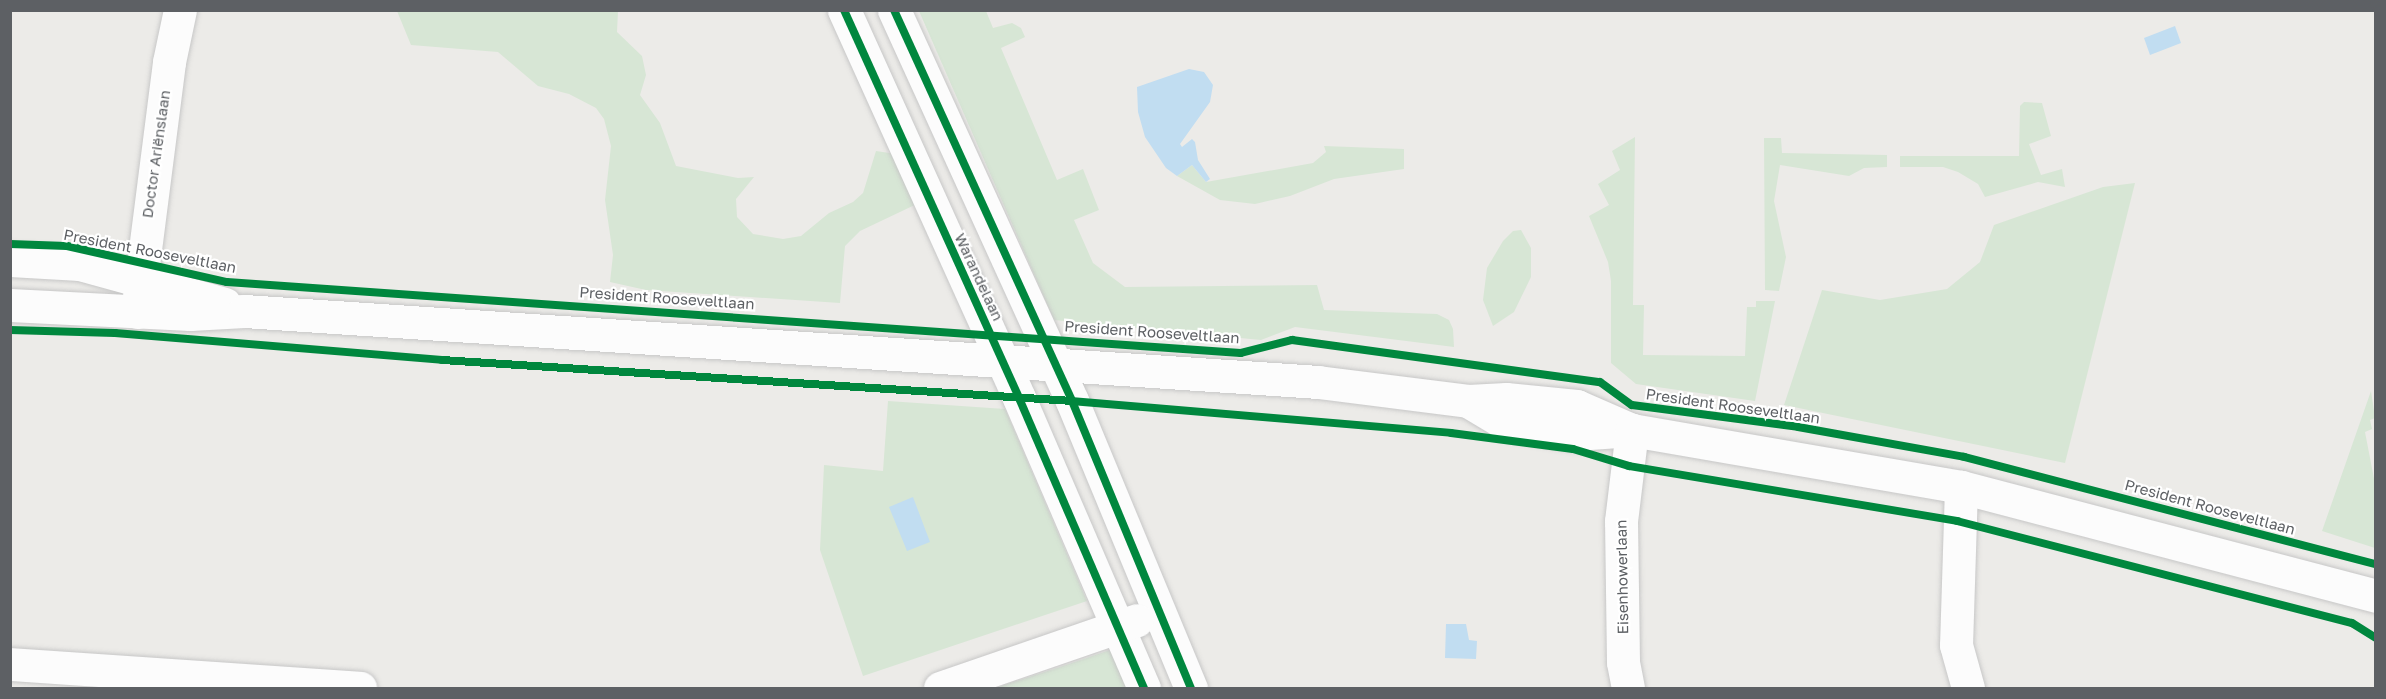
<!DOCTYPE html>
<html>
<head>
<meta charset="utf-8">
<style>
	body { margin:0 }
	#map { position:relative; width:2386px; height:699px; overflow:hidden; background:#ecebe8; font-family:"Golos Text",sans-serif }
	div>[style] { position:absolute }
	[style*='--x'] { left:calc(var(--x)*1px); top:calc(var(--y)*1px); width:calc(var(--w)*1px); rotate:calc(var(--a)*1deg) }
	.green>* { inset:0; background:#d7e6d5 }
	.water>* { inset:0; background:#c1ddf1 }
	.roads { filter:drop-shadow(0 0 2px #c7c7c7) drop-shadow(0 0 2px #c7c7c7) }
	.minor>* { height:33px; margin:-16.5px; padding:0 16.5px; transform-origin:16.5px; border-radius:16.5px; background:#fcfcfc }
	.cycleway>* { height:8px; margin:-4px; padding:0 4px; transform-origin:4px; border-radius:4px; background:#00873e }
	span { translate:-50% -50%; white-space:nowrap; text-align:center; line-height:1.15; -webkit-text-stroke:4.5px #fff; paint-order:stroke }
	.street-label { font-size:15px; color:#5d6064 }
	.frame { position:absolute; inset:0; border:12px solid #5d6064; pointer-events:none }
</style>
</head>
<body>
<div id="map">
	<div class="green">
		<div style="clip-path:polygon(397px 11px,618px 11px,617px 32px,642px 56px,646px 75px,640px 95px,660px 123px,676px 166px,738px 178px,754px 177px,736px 199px,737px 217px,753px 234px,783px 239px,801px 236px,829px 213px,853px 202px,863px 193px,876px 151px,896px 154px,921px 202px,860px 231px,845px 246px,840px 303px,646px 290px,610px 282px,613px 255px,605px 200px,611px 146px,604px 119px,596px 108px,569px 94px,538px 86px,498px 52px,411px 45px)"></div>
		<div style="clip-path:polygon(919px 11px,986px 11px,993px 28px,1012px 23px,1021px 28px,1025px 37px,1001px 48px,1057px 180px,1083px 169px,1099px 210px,1074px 220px,1093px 263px,1125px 287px,1317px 285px,1324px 310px,1437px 314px,1449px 320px,1453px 329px,1454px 347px,1295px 327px,1261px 340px,1054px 320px)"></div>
		<div style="clip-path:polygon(2024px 102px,2042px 103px,2051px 136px,2029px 144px,2041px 175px,2062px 169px,2065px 187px,2038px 182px,1985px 197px,1978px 184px,1958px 172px,1943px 167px,1900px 167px,1900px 156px,2019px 156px,2020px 106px)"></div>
		<div style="clip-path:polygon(1635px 137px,1633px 305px,1644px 305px,1643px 355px,1745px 356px,1747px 307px,1756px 307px,1756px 301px,1775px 301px,1755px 401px,1636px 384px,1611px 363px,1611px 281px,1608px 262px,1589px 216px,1609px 205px,1598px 184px,1620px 170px,1612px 151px)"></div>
		<div style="clip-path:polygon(1764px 138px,1781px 138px,1782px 153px,1887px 155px,1887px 167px,1864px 168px,1849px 176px,1780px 165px,1774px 201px,1786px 257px,1779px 291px,1765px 290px)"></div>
		<div style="clip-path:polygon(1324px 146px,1404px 149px,1404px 169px,1334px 179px,1290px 196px,1255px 204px,1220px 200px,1177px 176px,1192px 165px,1206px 182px,1313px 163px,1326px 152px)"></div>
		<div style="clip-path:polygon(2135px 183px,2065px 463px,1784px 405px,1822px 290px,1880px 300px,1947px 289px,1980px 262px,1994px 225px,2103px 187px)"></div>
		<div style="clip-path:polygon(1521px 230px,1531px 248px,1531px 277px,1514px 312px,1493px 326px,1483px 300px,1487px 268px,1503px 241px,1513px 231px)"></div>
		<div style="clip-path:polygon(2371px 391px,2375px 418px,2370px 420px,2372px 429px,2365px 432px,2375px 484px,2375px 548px,2322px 531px)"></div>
		<div style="clip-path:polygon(888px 401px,1005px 409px,1087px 601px,863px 676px,820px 550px,824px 465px,883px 471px)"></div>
		<div style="clip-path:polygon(1110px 650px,1127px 688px,995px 688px,1060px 667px)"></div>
	</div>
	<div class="water">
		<div style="clip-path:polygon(2175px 26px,2181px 43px,2150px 55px,2144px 38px)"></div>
		<div style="clip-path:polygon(1189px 69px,1204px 72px,1213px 85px,1210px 102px,1180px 144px,1182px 147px,1192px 139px,1195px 142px,1198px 160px,1210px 179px,1206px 182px,1192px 165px,1177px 176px,1166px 168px,1145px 137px,1138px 112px,1137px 87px)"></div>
		<div style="clip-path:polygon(913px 497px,930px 542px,907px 551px,889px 507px)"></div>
		<div style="clip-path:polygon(1446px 624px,1466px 624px,1469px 640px,1477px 641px,1476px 659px,1445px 658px)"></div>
	</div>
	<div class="roads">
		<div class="minor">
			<div style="--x:844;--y:10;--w:426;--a:65.7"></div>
			<div style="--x:1019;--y:398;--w:316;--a:66.7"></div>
			<div style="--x:894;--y:10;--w:430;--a:65.5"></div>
			<div style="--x:1072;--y:401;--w:311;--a:67.5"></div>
			<div style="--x:10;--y:260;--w:70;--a:3.3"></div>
			<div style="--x:80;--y:264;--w:150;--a:15.4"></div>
			<div style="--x:10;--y:305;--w:180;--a:2.9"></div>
			<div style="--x:190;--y:314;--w:54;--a:-3.2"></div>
			<div style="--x:244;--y:311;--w:1076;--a:3.78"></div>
			<div style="--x:1318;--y:382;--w:151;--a:7.2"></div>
			<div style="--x:1468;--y:401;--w:38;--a:-3"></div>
			<div style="--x:1506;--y:399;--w:71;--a:5.6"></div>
			<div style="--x:1577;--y:406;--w:60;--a:23.6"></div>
			<div style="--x:137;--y:312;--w:252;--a:-82.7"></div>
			<div style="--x:169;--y:62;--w:53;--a:-78.1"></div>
			<div style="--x:1468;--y:401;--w:41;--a:31"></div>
			<div style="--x:1503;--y:422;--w:73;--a:9.5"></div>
			<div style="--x:1575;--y:434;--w:57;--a:-4"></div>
			<div style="--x:1632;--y:430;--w:334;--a:9.8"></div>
			<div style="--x:1961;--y:487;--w:429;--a:14.7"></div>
			<div style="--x:1961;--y:487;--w:158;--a:91.8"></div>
			<div style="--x:1956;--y:645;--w:45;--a:74.4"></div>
			<div style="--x:10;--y:664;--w:351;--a:3.9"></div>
			<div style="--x:940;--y:688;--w:208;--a:-19"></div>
			<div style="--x:1628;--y:688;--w:26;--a:-101"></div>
			<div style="--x:1623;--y:662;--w:141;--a:-90.8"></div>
			<div style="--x:1621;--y:521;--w:92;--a:-83.1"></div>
		</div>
	</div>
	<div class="cycleway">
		<div style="--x:844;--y:10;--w:426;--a:65.7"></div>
		<div style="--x:1019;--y:398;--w:316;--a:66.7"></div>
		<div style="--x:894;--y:10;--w:430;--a:65.5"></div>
		<div style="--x:1072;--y:401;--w:311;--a:67.5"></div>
		<div style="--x:10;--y:244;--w:57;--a:2"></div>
		<div style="--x:67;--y:246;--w:164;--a:12.7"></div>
		<div style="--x:227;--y:282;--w:1016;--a:4.01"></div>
		<div style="--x:1241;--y:353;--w:53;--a:-14.3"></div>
		<div style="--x:1292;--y:340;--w:311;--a:7.8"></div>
		<div style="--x:1600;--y:382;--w:39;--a:36"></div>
		<div style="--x:1632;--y:405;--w:167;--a:7.5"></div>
		<div style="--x:1798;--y:427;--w:169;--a:10.2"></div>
		<div style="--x:1964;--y:457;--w:426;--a:14.6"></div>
		<div style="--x:10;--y:330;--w:105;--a:1.6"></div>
		<div style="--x:115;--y:333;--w:328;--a:4.7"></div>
		<div style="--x:442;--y:360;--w:631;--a:3.72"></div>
		<div style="--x:1072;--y:401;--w:380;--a:4.8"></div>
		<div style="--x:1451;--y:433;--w:123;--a:7.5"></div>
		<div style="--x:1573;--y:449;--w:59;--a:16.9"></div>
		<div style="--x:1629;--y:466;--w:333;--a:9.5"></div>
		<div style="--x:1957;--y:521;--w:408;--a:14.5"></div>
		<div style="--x:2352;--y:623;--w:28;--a:32"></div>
	</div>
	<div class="street-label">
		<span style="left:156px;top:154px;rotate:-82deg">Doctor Ariënslaan</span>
		<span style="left:150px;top:251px;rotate:11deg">President Rooseveltlaan</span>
		<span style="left:979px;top:277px;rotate:65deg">Warandelaan</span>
		<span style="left:667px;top:298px;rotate:4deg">President Rooseveltlaan</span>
		<span style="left:1152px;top:332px;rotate:4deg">President Rooseveltlaan</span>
		<span style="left:1733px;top:406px;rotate:8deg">President Rooseveltlaan</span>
		<span style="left:2210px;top:507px;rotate:15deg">President Rooseveltlaan</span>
		<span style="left:1622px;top:577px;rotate:-91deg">Eisenhowerlaan</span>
	</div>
	<div class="frame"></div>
</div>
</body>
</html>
